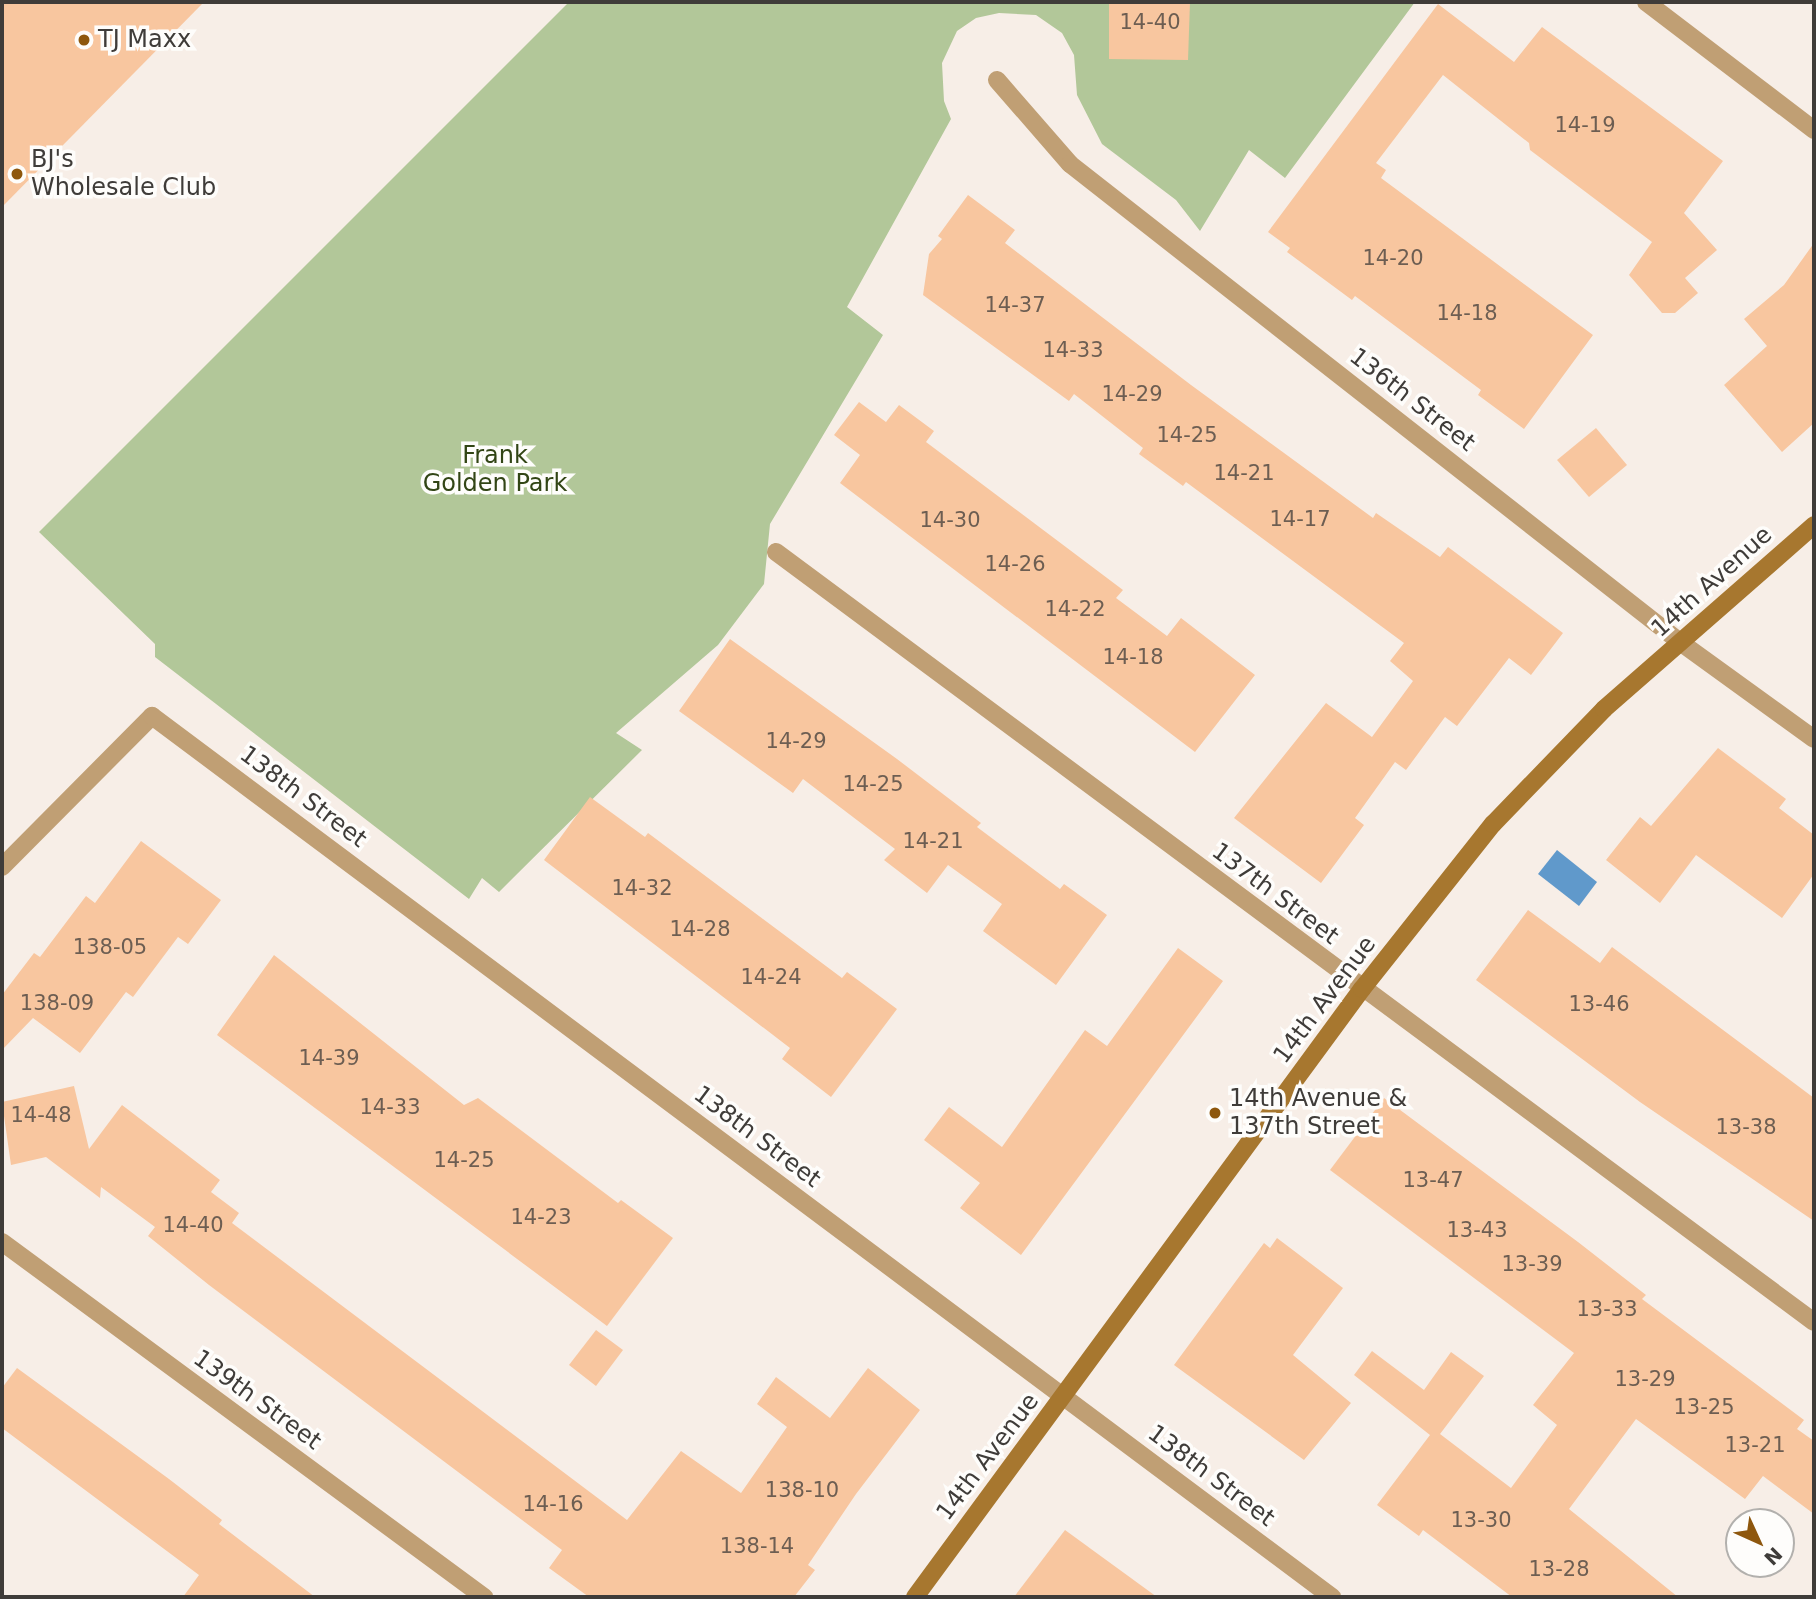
<!DOCTYPE html>
<html>
<head>
<meta charset="utf-8">
<style>
	body { margin:0 }
	#map { position:relative; width:1816px; height:1599px; overflow:hidden; background:#f7eee7; font-family:"DejaVu Sans",sans-serif }
	div>[style] { position:absolute }
	[style*='--x'] { left:calc(var(--x)*1px); top:calc(var(--y)*1px); width:calc(var(--w)*1px); rotate:calc(var(--a)*1deg) }
	.green>* { inset:0; background:#b2c799 }
	.water>* { inset:0; background:#6099cb }
	.building>* { inset:0; background:#f8c69f }
	.street>* { height:18px; margin:-9px; padding:0 9px; transform-origin:9px; border-radius:9px; background:#c09f74 }
	.secondary>* { height:18px; margin:-9px; padding:0 9px; transform-origin:9px; border-radius:9px; background:#a7772f }
	.dots>* { width:19px; height:19px; translate:-50% -50%; box-sizing:border-box; border:4px solid #fefdfb; border-radius:50% }
	span { translate:-50% -50%; white-space:nowrap; text-align:center; line-height:1.15; -webkit-text-stroke:7px #fefdfb; paint-order:stroke }
	.number-label { font-size:21px; color:#6d5e52 }
	.number-label span { -webkit-text-stroke-width:0 }
	.poi-label { font-size:24px; color:#3f3c39 }
	.left { translate:0 -50%; text-align:left }
	.street-label { font-size:24px; color:#3f3c39 }
	.park-label { font-size:24px; color:#324515 }
	.frame { position:absolute; inset:0; border:4px solid #3f3c39; pointer-events:none }
	.north { position:absolute; left:1725px; top:1508px; width:70px; height:70px; box-sizing:border-box; background:#fefdfb; border:2px solid #b2b0ad; border-radius:50%; rotate:135deg; font-size:19px; font-weight:700; line-height:28px; text-align:center; color:#3f3c39 }
	.north::after { content:''; display:block; margin:auto; width:24px; height:32px; background:#8e570d; clip-path:polygon(50% 0,100% 100%,50% 72%,0 100%) }
</style>
</head>
<body>
<div id="map">
	<div class="green">
		<div style="clip-path:polygon(569px 2px,1415px 2px,1285px 178px,1249px 150px,1200px 231px,1176px 200px,1102px 144px,1077px 95px,1074px 55px,1062px 33px,1036px 15px,999px 13px,976px 18px,957px 31px,942px 63px,944px 101px,951px 119px,847px 307px,883px 335px,770px 524px,764px 584px,718px 645px,616px 733px,642px 750px,499px 892px,482px 878px,469px 899px,155px 657px,155px 644px,39px 532px)"></div>
	</div>
	<div class="water">
		<div style="clip-path:polygon(1557px 850px,1597px 882px,1579px 906px,1538px 874px)"></div>
	</div>
	<div class="building">
		<div style="clip-path:polygon(2px 2px,204px 2px,2px 207px)"></div>
		<div style="clip-path:polygon(1109px 2px,1190px 2px,1188px 60px,1109px 59px)"></div>
		<div style="clip-path:polygon(1438px 4px,1514px 62px,1542px 27px,1723px 161px,1684px 213px,1717px 250px,1685px 278px,1698px 293px,1675px 313px,1662px 313px,1629px 275px,1652px 242px,1530px 150px,1529px 143px,1443px 75px,1376px 163px,1386px 170px,1381px 178px,1593px 335px,1524px 429px,1478px 395px,1481px 390px,1355px 296px,1352px 300px,1287px 252px,1290px 248px,1268px 232px)"></div>
		<div style="clip-path:polygon(968px 195px,1015px 230px,1005px 243px,1191px 385px,1373px 518px,1376px 513px,1440px 557px,1448px 547px,1563px 633px,1531px 675px,1509px 658px,1457px 726px,1445px 717px,1406px 770px,1395px 762px,1355px 818px,1364px 825px,1321px 883px,1234px 818px,1326px 703px,1372px 737px,1413px 681px,1390px 661px,1404px 643px,1186px 482px,1183px 486px,1139px 454px,1143px 448px,1074px 394px,1069px 401px,923px 295px,929px 254px,942px 239px,938px 236px)"></div>
		<div style="clip-path:polygon(1814px 243px,1814px 423px,1782px 452px,1724px 385px,1767px 346px,1744px 319px,1784px 285px)"></div>
		<div style="clip-path:polygon(859px 402px,886px 422px,899px 405px,934px 431px,926px 442px,1123px 590px,1116px 598px,1167px 636px,1181px 618px,1255px 675px,1195px 752px,840px 483px,860px 455px,834px 435px)"></div>
		<div style="clip-path:polygon(1596px 428px,1627px 465px,1589px 497px,1557px 460px)"></div>
		<div style="clip-path:polygon(730px 639px,897px 759px,981px 823px,977px 827px,1060px 889px,1064px 884px,1107px 915px,1056px 985px,983px 931px,1002px 904px,948px 865px,927px 893px,884px 860px,895px 849px,803px 779px,793px 793px,679px 711px)"></div>
		<div style="clip-path:polygon(1718px 748px,1786px 799px,1779px 808px,1814px 835px,1814px 874px,1782px 918px,1696px 855px,1660px 903px,1606px 860px,1640px 817px,1651px 826px)"></div>
		<div style="clip-path:polygon(590px 797px,645px 837px,648px 833px,842px 978px,847px 972px,897px 1009px,831px 1097px,782px 1059px,790px 1048px,544px 860px)"></div>
		<div style="clip-path:polygon(141px 841px,221px 900px,188px 944px,178px 937px,133px 997px,126px 992px,80px 1053px,33px 1018px,2px 1050px,2px 995px,34px 953px,40px 957px,86px 896px,95px 903px)"></div>
		<div style="clip-path:polygon(1528px 910px,1600px 963px,1612px 947px,1814px 1098px,1814px 1221px,1640px 1102px,1476px 980px)"></div>
		<div style="clip-path:polygon(1178px 948px,1223px 981px,1021px 1255px,960px 1208px,980px 1183px,924px 1140px,949px 1107px,1002px 1147px,1085px 1030px,1107px 1046px)"></div>
		<div style="clip-path:polygon(274px 955px,464px 1105px,478px 1098px,618px 1203px,621px 1200px,673px 1238px,607px 1326px,217px 1035px)"></div>
		<div style="clip-path:polygon(74px 1086px,89px 1149px,122px 1105px,220px 1180px,211px 1192px,239px 1213px,232px 1223px,627px 1520px,681px 1451px,741px 1493px,787px 1427px,757px 1404px,776px 1377px,830px 1418px,868px 1368px,920px 1410px,856px 1494px,808px 1565px,815px 1570px,794px 1597px,589px 1597px,549px 1568px,562px 1550px,209px 1285px,148px 1236px,155px 1227px,101px 1187px,100px 1198px,46px 1157px,11px 1165px,2px 1102px)"></div>
		<div style="clip-path:polygon(1384px 1098px,1578px 1242px,1646px 1295px,1642px 1299px,1804px 1420px,1797px 1429px,1814px 1441px,1814px 1514px,1763px 1476px,1745px 1499px,1636px 1419px,1569px 1509px,1678px 1597px,1512px 1597px,1423px 1530px,1419px 1536px,1377px 1505px,1430px 1435px,1354px 1375px,1372px 1351px,1424px 1390px,1451px 1352px,1484px 1376px,1440px 1434px,1511px 1488px,1557px 1425px,1533px 1405px,1574px 1353px,1330px 1170px)"></div>
		<div style="clip-path:polygon(1277px 1238px,1343px 1288px,1293px 1355px,1351px 1403px,1304px 1460px,1174px 1365px,1264px 1243px,1270px 1248px)"></div>
		<div style="clip-path:polygon(596px 1330px,623px 1350px,596px 1386px,569px 1365px)"></div>
		<div style="clip-path:polygon(17px 1368px,169px 1479px,222px 1520px,219px 1524px,315px 1597px,183px 1597px,199px 1575px,2px 1428px,2px 1388px)"></div>
		<div style="clip-path:polygon(1065px 1530px,1157px 1597px,1014px 1597px)"></div>
	</div>
	<div class="street">
		<div style="--x:1646;--y:2;--w:211;--a:37.3"></div>
		<div style="--x:997;--y:80;--w:111;--a:49"></div>
		<div style="--x:1070;--y:164;--w:775;--a:38.08"></div>
		<div style="--x:1680;--y:642;--w:165;--a:35.9"></div>
		<div style="--x:776;--y:552;--w:1292;--a:36.57"></div>
		<div style="--x:2;--y:867;--w:213;--a:-45.2"></div>
		<div style="--x:152;--y:716;--w:1473;--a:36.75"></div>
		<div style="--x:2;--y:1242;--w:599;--a:36.37"></div>
	</div>
	<div class="secondary">
		<div style="--x:915;--y:1597;--w:755;--a:-53.68"></div>
		<div style="--x:1362;--y:989;--w:211;--a:-51.6"></div>
		<div style="--x:1493;--y:824;--w:160;--a:-46"></div>
		<div style="--x:1604;--y:709;--w:279;--a:-41.2"></div>
	</div>
	<div class="dots">
		<div style="left:84px;top:40px;background:#8e570d"></div>
		<div style="left:17px;top:174px;background:#8e570d"></div>
		<div style="left:1215px;top:1113px;background:#8e570d"></div>
	</div>
	<div class="number-label">
		<span style="left:1150px;top:22px">14-40</span>
		<span style="left:1585px;top:125px">14-19</span>
		<span style="left:1393px;top:258px">14-20</span>
		<span style="left:1015px;top:305px">14-37</span>
		<span style="left:1467px;top:313px">14-18</span>
		<span style="left:1073px;top:350px">14-33</span>
		<span style="left:1132px;top:394px">14-29</span>
		<span style="left:1187px;top:435px">14-25</span>
		<span style="left:1244px;top:473px">14-21</span>
		<span style="left:1300px;top:519px">14-17</span>
		<span style="left:950px;top:520px">14-30</span>
		<span style="left:1015px;top:564px">14-26</span>
		<span style="left:1075px;top:609px">14-22</span>
		<span style="left:1133px;top:657px">14-18</span>
		<span style="left:796px;top:741px">14-29</span>
		<span style="left:873px;top:784px">14-25</span>
		<span style="left:933px;top:841px">14-21</span>
		<span style="left:642px;top:888px">14-32</span>
		<span style="left:700px;top:929px">14-28</span>
		<span style="left:110px;top:947px">138-05</span>
		<span style="left:771px;top:977px">14-24</span>
		<span style="left:57px;top:1003px">138-09</span>
		<span style="left:1599px;top:1004px">13-46</span>
		<span style="left:329px;top:1058px">14-39</span>
		<span style="left:390px;top:1107px">14-33</span>
		<span style="left:41px;top:1115px">14-48</span>
		<span style="left:1746px;top:1127px">13-38</span>
		<span style="left:464px;top:1160px">14-25</span>
		<span style="left:1433px;top:1180px">13-47</span>
		<span style="left:541px;top:1217px">14-23</span>
		<span style="left:193px;top:1225px">14-40</span>
		<span style="left:1477px;top:1230px">13-43</span>
		<span style="left:1532px;top:1264px">13-39</span>
		<span style="left:1607px;top:1309px">13-33</span>
		<span style="left:1645px;top:1379px">13-29</span>
		<span style="left:1704px;top:1407px">13-25</span>
		<span style="left:1755px;top:1445px">13-21</span>
		<span style="left:802px;top:1490px">138-10</span>
		<span style="left:553px;top:1504px">14-16</span>
		<span style="left:1481px;top:1520px">13-30</span>
		<span style="left:757px;top:1546px">138-14</span>
		<span style="left:1559px;top:1569px">13-28</span>
	</div>
	<div class="poi-label">
		<span class="left" style="left:98px;top:40px">TJ Maxx</span>
		<span class="left" style="left:31px;top:174px">BJ's<br>Wholesale Club</span>
		<span class="left" style="left:1229px;top:1113px">14th Avenue &amp;<br>137th Street</span>
	</div>
	<div class="street-label">
		<span style="left:1412px;top:400px;rotate:38deg">136th Street</span>
		<span style="left:1712px;top:582px;rotate:-42deg">14th Avenue</span>
		<span style="left:303px;top:797px;rotate:37deg">138th Street</span>
		<span style="left:1275px;top:894px;rotate:37deg">137th Street</span>
		<span style="left:1325px;top:1000px;rotate:-53deg">14th Avenue</span>
		<span style="left:757px;top:1137px;rotate:37deg">138th Street</span>
		<span style="left:257px;top:1400px;rotate:36deg">139th Street</span>
		<span style="left:988px;top:1457px;rotate:-53deg">14th Avenue</span>
		<span style="left:1211px;top:1476px;rotate:37deg">138th Street</span>
	</div>
	<div class="park-label">
		<span style="left:495px;top:470px">Frank<br>Golden Park</span>
	</div>
	<div class="frame"></div>
	<div class="north">N</div>
</div>
</body>
</html>
